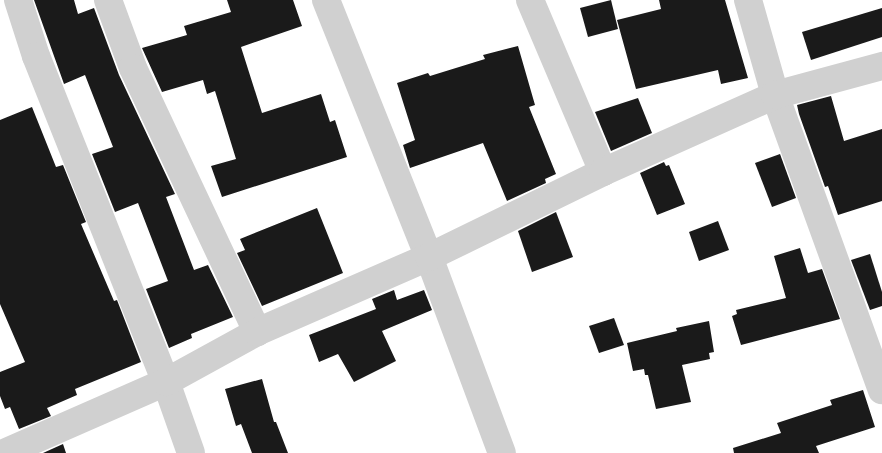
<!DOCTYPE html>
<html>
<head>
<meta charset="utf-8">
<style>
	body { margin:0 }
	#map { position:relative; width:882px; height:453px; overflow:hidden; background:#fff; font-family:"Exo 2",sans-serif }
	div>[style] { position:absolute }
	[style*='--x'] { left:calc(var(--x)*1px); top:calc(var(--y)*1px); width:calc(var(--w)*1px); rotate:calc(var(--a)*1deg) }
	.building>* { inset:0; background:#1a1a1a }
	.minor>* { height:28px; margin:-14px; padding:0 14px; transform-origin:14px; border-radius:14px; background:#d0d0d0 }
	span { translate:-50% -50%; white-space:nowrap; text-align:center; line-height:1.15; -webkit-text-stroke:5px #fff; paint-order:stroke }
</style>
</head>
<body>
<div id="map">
	<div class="building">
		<div style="clip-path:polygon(34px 0,74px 0,78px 14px,94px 8px,119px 75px,175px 194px,166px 197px,194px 270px,208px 265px,233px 317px,191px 334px,192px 338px,169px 348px,146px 289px,168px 281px,138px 203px,115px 212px,92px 154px,113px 147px,85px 75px,64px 84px)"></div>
		<div style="clip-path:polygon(227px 0,293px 0,302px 26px,241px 47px,262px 113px,321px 94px,330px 122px,335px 120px,347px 157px,222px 197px,211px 166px,236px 159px,215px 91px,207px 94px,203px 80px,162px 92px,142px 48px,187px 35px,184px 26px,231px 12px)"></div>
		<div style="clip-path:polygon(611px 0,618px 29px,588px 37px,580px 8px)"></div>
		<div style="clip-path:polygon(659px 0,725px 0,748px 78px,721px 84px,718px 70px,636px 89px,617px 20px,661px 9px)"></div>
		<div style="clip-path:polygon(882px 8px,882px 37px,811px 60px,802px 32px)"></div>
		<div style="clip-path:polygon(518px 46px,535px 105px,529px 107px,556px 174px,545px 179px,546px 183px,507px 201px,483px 143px,410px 168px,403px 145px,415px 140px,397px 83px,428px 73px,430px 76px,485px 59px,483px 55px)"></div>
		<div style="clip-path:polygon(831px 96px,844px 141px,882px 129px,882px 201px,838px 215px,828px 186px,825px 187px,799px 114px,797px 105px)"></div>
		<div style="clip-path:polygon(638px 98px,652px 133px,611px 151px,595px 112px)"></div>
		<div style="clip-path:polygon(32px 107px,56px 167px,63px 165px,86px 222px,81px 224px,114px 301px,117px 300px,141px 362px,75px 389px,77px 395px,47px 408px,51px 416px,19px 429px,10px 407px,5px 409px,0 396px,0 372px,25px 362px,0 304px,0 120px)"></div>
		<div style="clip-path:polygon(780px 154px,796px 198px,772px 207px,755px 163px)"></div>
		<div style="clip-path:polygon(664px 162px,666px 166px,669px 165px,685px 204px,657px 215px,640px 173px)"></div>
		<div style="clip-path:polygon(317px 208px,343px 273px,262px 306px,237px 253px,245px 250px,240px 239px)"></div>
		<div style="clip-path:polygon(556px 212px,573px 257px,532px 272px,518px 231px)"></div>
		<div style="clip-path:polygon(718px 221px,729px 250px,699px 261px,689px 232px)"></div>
		<div style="clip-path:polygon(800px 248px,808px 273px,822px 269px,840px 319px,741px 345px,732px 316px,737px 314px,736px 310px,786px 298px,774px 256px)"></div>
		<div style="clip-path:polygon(870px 254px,882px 292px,882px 306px,870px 310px,851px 260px)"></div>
		<div style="clip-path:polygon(394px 290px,397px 300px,424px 290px,432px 310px,382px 331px,396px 361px,354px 382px,338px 354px,319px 362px,309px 335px,376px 309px,372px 299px)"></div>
		<div style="clip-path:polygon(614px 318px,624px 345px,599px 353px,589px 326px)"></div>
		<div style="clip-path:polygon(709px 321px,714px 352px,709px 353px,710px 359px,682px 365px,691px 402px,656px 409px,648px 375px,645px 375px,644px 369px,633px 371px,627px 343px,677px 331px,676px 328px)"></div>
		<div style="clip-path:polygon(262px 379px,274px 422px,276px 422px,288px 453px,252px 453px,241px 424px,236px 426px,225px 389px)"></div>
		<div style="clip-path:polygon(863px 390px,875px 427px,816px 446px,819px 453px,734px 453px,733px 448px,781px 433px,777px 423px,832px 405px,830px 400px)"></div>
		<div style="clip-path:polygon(63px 444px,66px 453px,43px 453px)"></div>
	</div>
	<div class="minor">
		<div style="--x:18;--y:0;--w:59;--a:72.2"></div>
		<div style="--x:36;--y:56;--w:351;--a:68.3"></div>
		<div style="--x:166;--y:382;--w:75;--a:70.6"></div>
		<div style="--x:108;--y:0;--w:72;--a:69.8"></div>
		<div style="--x:133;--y:68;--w:292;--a:64.8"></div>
		<div style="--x:326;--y:0;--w:277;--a:68.2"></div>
		<div style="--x:429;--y:257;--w:209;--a:69.6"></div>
		<div style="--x:530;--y:0;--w:187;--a:67"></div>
		<div style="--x:748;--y:0;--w:99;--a:74.1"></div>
		<div style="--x:775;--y:95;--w:314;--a:70.1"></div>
		<div style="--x:4;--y:453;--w:177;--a:-23.7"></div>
		<div style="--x:166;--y:382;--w:104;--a:-28.8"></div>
		<div style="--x:257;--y:332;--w:188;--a:-23.6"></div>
		<div style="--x:429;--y:257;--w:194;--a:-26"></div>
		<div style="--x:603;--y:172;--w:188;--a:-24.1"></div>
		<div style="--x:775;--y:95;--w:111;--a:-15.2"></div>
	</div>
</div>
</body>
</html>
